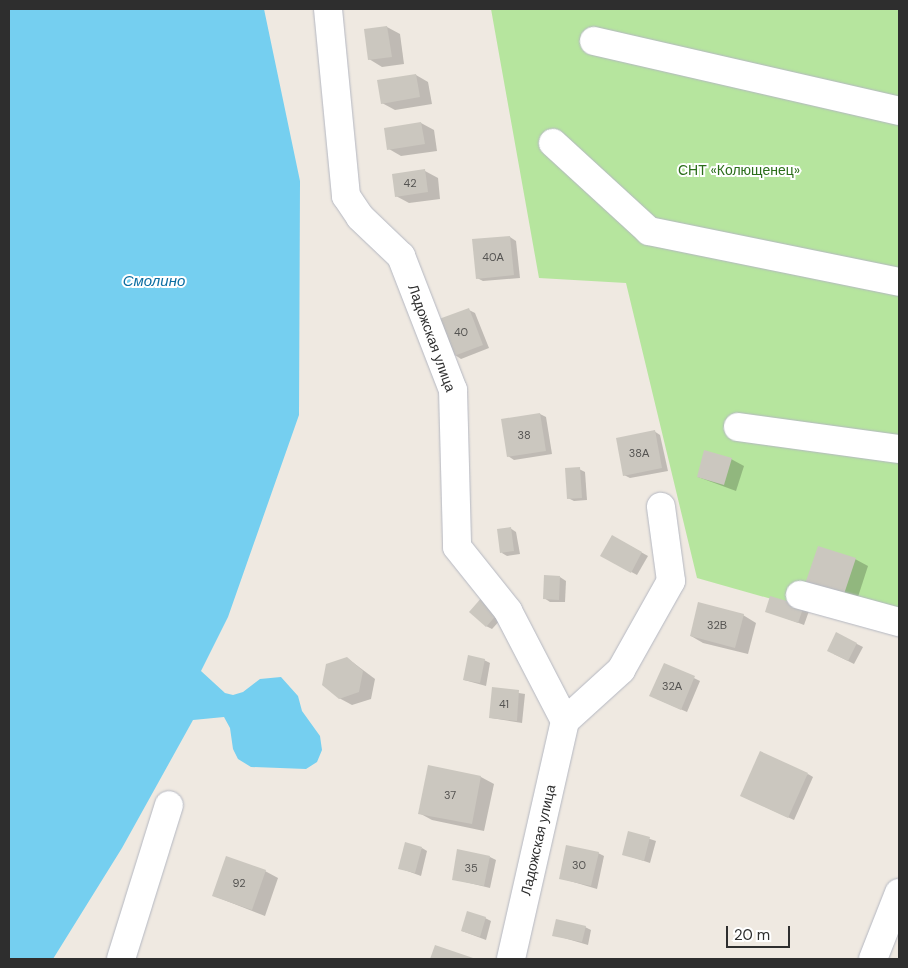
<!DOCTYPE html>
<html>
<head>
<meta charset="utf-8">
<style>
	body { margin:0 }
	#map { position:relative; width:908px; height:968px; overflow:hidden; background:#efe9e1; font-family:"DM Sans",sans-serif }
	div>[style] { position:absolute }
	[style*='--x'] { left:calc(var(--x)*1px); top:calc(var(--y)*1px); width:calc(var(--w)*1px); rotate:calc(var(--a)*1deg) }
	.green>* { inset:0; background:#b6e59e }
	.water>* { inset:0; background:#75cff0 }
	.shadow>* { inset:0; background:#0003 }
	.building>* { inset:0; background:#cbc7bf }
	.roads { filter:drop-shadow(0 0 1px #b4b7c1) drop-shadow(0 0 1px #b4b7c1) }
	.minor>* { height:28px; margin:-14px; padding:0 14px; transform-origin:14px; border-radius:14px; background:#fff }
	span { translate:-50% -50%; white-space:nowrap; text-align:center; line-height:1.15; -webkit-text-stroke:4px #fff; paint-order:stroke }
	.number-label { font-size:11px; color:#555452 }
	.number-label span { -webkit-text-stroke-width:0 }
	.park-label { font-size:14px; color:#2c6e1b }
	.street-label { font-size:14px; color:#2e2e2e }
	.water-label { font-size:15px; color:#0d6fa3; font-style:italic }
	.frame { position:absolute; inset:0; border:10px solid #2e2e2e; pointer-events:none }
	.scale { position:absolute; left:726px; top:926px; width:64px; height:22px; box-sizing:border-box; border:2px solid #2e2e2e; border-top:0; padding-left:6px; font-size:15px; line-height:18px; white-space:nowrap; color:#2e2e2e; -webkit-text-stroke:4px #fff; paint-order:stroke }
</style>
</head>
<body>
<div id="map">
	<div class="green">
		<div style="clip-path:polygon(491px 9px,899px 9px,899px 635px,697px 578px,626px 283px,539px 278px)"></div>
	</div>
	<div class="water">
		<div style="clip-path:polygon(9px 9px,264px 9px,300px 181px,299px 415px,228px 617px,201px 671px,225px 693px,233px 695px,243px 692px,260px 679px,281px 677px,298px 696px,302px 711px,320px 736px,322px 750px,317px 762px,306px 769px,251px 767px,238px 759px,233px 749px,230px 728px,224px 717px,193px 720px,122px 848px,53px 959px,9px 959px)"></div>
	</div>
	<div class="shadow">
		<div style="clip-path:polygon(387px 27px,400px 34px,404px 64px,382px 67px,369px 59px)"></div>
		<div style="clip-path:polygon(416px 75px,428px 82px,432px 104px,395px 110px,382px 103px)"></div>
		<div style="clip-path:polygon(421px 123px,434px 130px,437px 151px,401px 156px,389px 149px,385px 129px)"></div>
		<div style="clip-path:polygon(425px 171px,438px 178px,440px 199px,409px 203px,396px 196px)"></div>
		<div style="clip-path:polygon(510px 237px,516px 241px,520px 278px,483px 281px,477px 278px)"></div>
		<div style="clip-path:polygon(469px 310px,475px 313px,489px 348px,461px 359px,455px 355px)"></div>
		<div style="clip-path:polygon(540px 414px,546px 417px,552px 454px,514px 460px,508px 456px)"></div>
		<div style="clip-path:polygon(654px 431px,660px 435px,668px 471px,630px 478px,624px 475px)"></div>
		<div style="clip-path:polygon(731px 459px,744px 466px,736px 491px,698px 477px)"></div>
		<div style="clip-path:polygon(579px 469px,585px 472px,587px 500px,574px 501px,568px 498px)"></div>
		<div style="clip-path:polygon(510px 528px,516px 532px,520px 554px,507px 556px,502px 553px)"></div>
		<div style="clip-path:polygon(612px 536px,648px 556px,637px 575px,602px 556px)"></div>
		<div style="clip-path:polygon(855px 559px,868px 566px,856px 603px,819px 591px)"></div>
		<div style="clip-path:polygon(560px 577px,566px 581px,565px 602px,550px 602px,544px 598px)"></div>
		<div style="clip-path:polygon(483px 598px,505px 615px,492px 629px,486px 626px)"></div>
		<div style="clip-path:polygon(803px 607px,809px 611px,804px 625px,767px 611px)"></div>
		<div style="clip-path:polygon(743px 615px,756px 623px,748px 654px,703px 643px,691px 636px)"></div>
		<div style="clip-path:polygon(837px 634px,863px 647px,854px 664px,834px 654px)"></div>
		<div style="clip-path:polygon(347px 658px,375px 679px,371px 699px,352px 705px,339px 698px)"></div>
		<div style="clip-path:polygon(484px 660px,490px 663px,486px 686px,464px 680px)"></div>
		<div style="clip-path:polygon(665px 664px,700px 681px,687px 712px,657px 699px)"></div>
		<div style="clip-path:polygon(493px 689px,525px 694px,522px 723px,491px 718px)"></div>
		<div style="clip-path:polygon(429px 767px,481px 777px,494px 784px,484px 831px,432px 820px,419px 813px)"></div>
		<div style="clip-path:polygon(808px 774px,813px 777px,794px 820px,748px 799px)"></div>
		<div style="clip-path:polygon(629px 832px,656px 841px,650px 863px,623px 854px)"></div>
		<div style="clip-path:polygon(422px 848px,427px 851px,421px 876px,399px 868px)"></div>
		<div style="clip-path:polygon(598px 853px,604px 856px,597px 889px,560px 878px)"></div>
		<div style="clip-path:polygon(490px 857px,496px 860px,490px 888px,453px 879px)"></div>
		<div style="clip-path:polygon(265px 871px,278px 878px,265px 916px,214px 896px)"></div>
		<div style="clip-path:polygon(485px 918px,491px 921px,486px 940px,462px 931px)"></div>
		<div style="clip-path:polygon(585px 927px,591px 930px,588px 945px,554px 935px)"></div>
	</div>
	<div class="building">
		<div style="clip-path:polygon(387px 26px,392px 57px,368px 60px,364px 29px)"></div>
		<div style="clip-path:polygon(416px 74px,420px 97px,381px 104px,377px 80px)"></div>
		<div style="clip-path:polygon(421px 122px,425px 144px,387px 150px,384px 128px)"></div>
		<div style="clip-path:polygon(425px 169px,428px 192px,395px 197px,392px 174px)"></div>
		<div style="clip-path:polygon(510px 236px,514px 275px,476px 279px,472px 239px)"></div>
		<div style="clip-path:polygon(469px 308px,483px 345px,454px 356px,439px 319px)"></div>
		<div style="clip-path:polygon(540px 413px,546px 451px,507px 457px,501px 419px)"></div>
		<div style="clip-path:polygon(655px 430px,662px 468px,623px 476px,616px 438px)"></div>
		<div style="clip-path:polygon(704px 450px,732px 458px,724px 485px,697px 477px)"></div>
		<div style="clip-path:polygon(580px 467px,582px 498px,567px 499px,565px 468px)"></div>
		<div style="clip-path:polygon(511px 527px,514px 551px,500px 553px,497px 529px)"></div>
		<div style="clip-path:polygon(612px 535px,642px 552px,631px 573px,600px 556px)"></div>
		<div style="clip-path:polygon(818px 546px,856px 558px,843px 597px,805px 584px)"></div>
		<div style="clip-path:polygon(544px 575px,560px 576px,559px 600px,543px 599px)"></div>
		<div style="clip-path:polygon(483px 596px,500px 611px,486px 627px,469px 612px)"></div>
		<div style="clip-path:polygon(770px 596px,804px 606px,798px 623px,765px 612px)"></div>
		<div style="clip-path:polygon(698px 602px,744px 614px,735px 648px,690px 636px)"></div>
		<div style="clip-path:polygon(836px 632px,857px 643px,848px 661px,827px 651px)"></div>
		<div style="clip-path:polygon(468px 655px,485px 659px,480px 683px,463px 680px)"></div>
		<div style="clip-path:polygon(347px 657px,363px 671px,359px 692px,339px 699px,322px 685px,326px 664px)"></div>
		<div style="clip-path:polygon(664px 663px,695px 676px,681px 710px,649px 696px)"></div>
		<div style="clip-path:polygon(492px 687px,519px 690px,517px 721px,489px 718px)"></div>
		<div style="clip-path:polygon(760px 751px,808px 773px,788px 818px,740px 796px)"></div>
		<div style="clip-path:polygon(428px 765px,481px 776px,472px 824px,418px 814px)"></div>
		<div style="clip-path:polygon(628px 831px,650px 837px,644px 861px,622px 855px)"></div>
		<div style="clip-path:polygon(405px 842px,422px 847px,415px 873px,398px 869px)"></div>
		<div style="clip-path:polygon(566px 845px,599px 852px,591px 886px,559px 879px)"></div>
		<div style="clip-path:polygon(457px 849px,490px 856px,484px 886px,452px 880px)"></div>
		<div style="clip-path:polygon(226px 856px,266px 870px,252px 910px,212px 896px)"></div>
		<div style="clip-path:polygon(467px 911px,486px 917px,480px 937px,461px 931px)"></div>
		<div style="clip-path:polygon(556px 919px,586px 926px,582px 942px,552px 936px)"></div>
		<div style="clip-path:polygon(435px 945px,476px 959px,430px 959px)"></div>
	</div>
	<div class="roads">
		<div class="minor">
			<div style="--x:328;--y:9;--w:188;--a:84.5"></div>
			<div style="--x:346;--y:196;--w:25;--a:56"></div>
			<div style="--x:360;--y:217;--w:57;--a:43.6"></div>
			<div style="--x:401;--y:256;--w:144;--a:68.8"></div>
			<div style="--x:453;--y:390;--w:157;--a:88.5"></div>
			<div style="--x:457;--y:547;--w:82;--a:51.4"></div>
			<div style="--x:508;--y:611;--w:124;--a:62.6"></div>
			<div style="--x:565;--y:721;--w:244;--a:102.8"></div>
			<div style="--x:594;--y:41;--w:313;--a:12.9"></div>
			<div style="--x:553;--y:143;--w:130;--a:42.5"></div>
			<div style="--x:649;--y:231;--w:255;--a:11.5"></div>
			<div style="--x:738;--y:427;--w:162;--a:7.8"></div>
			<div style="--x:800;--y:595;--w:103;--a:15.3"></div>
			<div style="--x:565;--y:721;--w:76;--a:-42.3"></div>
			<div style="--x:621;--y:670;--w:102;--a:-60.7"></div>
			<div style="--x:671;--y:581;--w:75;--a:-97.7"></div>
			<div style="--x:121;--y:959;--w:161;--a:-72.7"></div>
			<div style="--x:873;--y:959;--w:71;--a:-68.5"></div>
		</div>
	</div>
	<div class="number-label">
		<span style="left:410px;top:183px">42</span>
		<span style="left:493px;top:257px">40А</span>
		<span style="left:461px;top:332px">40</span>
		<span style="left:524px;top:435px">38</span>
		<span style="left:639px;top:453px">38А</span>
		<span style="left:717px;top:625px">32В</span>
		<span style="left:672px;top:686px">32А</span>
		<span style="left:504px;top:704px">41</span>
		<span style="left:450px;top:795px">37</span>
		<span style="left:579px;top:865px">30</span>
		<span style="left:471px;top:868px">35</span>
		<span style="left:239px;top:883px">92</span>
	</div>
	<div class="park-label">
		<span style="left:739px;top:170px">СНТ «Колющенец»</span>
	</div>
	<div class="street-label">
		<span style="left:432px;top:338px;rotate:70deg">Ладожская улица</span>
		<span style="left:538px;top:840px;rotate:-77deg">Ладожская улица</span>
	</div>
	<div class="water-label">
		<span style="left:154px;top:282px">Смолино</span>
	</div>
	<div class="frame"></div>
	<div class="scale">20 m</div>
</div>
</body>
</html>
